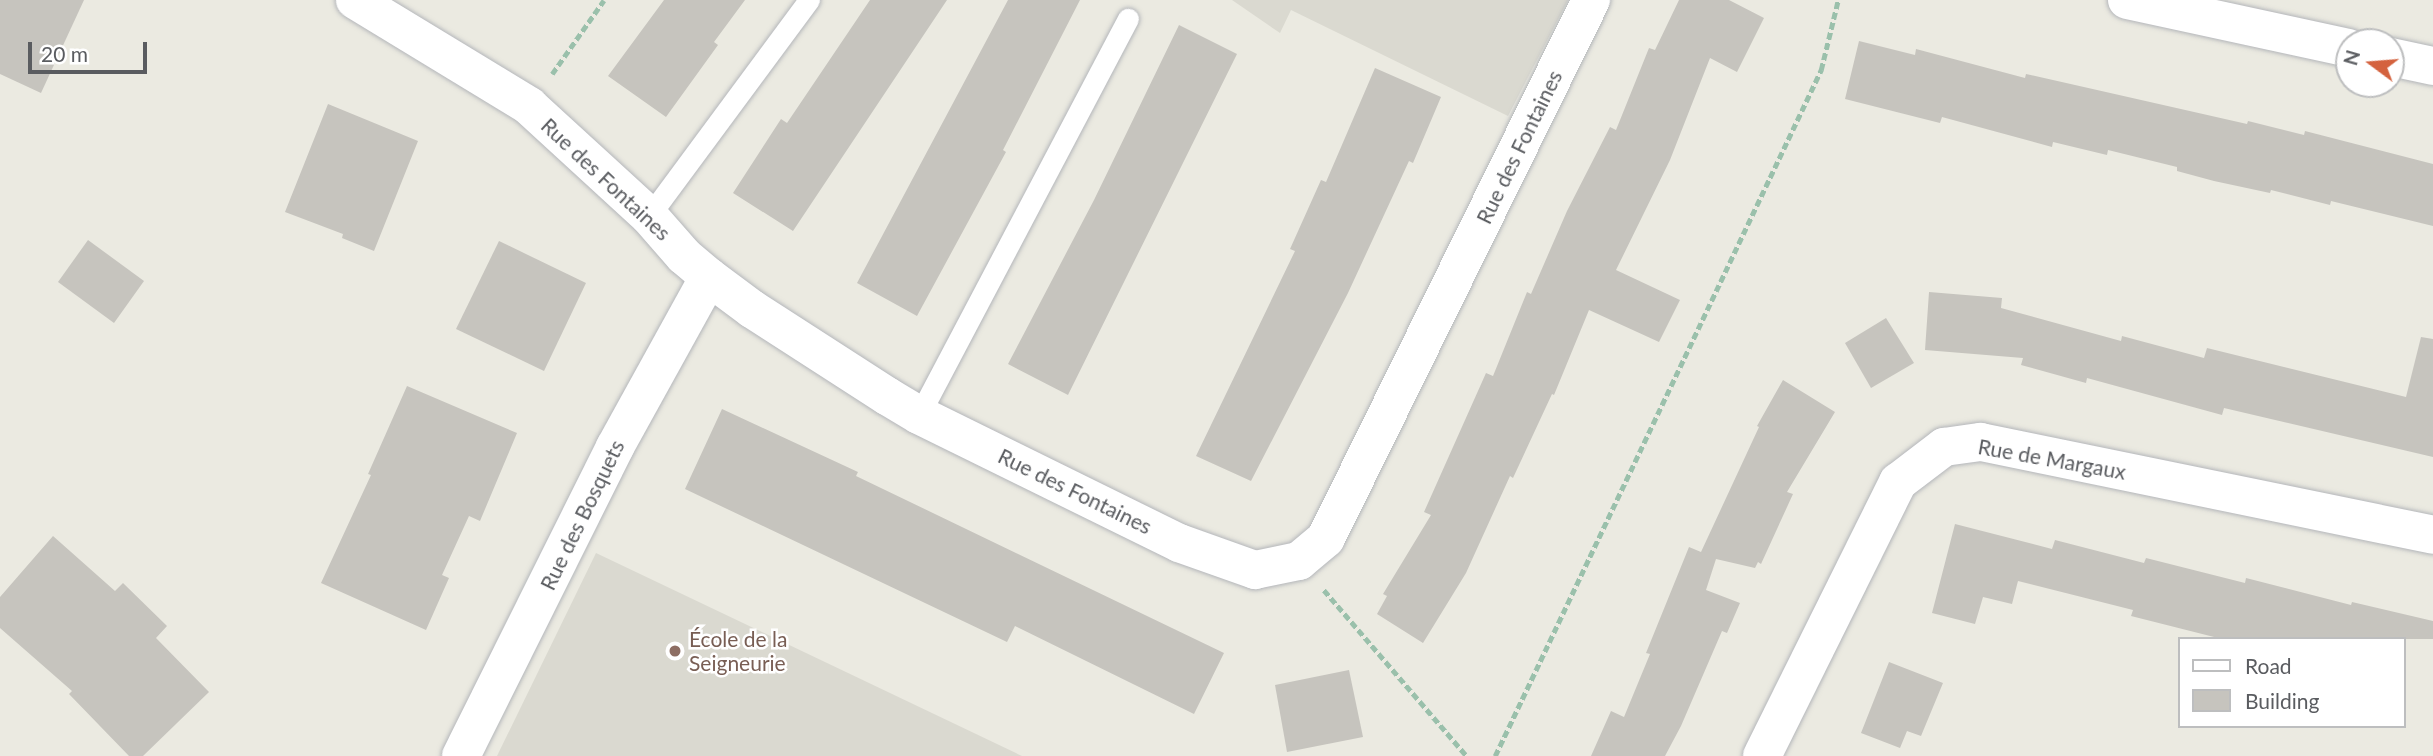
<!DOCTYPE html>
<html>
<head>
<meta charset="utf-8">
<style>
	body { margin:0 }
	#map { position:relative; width:2433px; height:756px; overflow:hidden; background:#ebeae1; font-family:Lato,sans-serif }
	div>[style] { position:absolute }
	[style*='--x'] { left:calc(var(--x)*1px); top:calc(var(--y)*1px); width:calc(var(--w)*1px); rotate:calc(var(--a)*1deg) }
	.education>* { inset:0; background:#dad9d0 }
	.building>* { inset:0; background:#c6c4be }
	.path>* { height:4.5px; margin-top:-2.25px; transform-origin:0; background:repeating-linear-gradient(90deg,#9ac0ab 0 7px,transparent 0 10.5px) }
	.roads { filter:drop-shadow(0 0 2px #b4b6ba) drop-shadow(0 0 2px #b4b6ba) }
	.lane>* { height:21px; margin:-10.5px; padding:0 10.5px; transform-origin:10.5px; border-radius:10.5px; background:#fff }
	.street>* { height:38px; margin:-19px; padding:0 19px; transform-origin:19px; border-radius:19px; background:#fff }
	.dots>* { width:19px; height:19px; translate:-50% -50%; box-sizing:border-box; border:4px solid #fff; border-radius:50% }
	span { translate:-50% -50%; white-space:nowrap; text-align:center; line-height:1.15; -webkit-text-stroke:5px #fff; paint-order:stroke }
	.street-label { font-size:21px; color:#5a5c60 }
	.education-label { font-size:21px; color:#785e54 }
	.left { translate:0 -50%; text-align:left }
	.legend { position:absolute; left:2178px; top:637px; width:228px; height:91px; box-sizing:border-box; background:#fff; border:2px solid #bdbebf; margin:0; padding:9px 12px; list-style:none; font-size:21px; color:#5a5c60 }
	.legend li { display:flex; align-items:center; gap:14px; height:35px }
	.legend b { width:35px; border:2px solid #bdbebf }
	.north { position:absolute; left:2335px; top:28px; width:70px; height:70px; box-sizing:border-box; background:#fff; border:2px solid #bdbebf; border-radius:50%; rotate:286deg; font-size:19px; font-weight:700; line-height:28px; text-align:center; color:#5a5c60 }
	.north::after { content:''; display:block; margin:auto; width:24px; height:32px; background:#d4623e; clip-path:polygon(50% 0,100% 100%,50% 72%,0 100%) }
	.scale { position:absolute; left:28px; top:42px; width:119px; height:32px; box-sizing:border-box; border:4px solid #5a5c60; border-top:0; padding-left:9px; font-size:21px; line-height:24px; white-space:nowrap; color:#5a5c60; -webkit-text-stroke:5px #fff; paint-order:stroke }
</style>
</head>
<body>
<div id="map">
	<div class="education">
		<div style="clip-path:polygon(1232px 0,1568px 0,1508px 116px,1291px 10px,1280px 33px)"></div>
		<div style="clip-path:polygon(596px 553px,1022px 756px,497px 756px)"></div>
	</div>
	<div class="building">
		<div style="clip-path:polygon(0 0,84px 0,41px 93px,0 74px)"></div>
		<div style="clip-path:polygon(664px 0,745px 0,714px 42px,718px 45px,666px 117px,608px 76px)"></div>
		<div style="clip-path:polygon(870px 0,947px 0,793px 231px,733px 193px,781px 119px,787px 123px)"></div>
		<div style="clip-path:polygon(1008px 0,1080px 0,1003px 150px,1006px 152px,917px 316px,857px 283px)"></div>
		<div style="clip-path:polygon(1679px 0,1729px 0,1764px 18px,1737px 72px,1710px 58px,1670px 160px,1616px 270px,1680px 300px,1659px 342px,1589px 310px,1554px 395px,1552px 394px,1513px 478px,1510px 476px,1466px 573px,1423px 643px,1377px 614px,1387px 596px,1383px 594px,1431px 515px,1424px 512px,1486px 373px,1493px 376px,1527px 292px,1531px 294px,1567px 211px,1610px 127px,1616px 130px,1649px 48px,1655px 50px)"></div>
		<div style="clip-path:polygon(1179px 25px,1237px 54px,1068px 395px,1008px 364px,1094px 200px)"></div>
		<div style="clip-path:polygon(1859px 41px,1915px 55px,1916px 49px,2025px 78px,2026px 74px,2247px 124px,2248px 121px,2304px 135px,2305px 131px,2433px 164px,2433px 226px,2331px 201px,2330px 205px,2271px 190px,2270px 193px,2214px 181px,2177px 171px,2177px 167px,2108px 150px,2107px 155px,2053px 142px,2052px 147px,1942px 117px,1940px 123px,1845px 99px)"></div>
		<div style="clip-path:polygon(1375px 68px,1441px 97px,1413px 163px,1409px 161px,1348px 293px,1251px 481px,1196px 456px,1295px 251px,1290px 249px,1321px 180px,1326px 182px)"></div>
		<div style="clip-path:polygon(328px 104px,418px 141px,374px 251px,342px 238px,343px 234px,285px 212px)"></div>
		<div style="clip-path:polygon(88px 240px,144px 281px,114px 323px,58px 282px)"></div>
		<div style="clip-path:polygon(499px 241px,586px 283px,544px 371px,456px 329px)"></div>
		<div style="clip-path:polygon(1929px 292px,2002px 298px,2001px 308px,2121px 341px,2122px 336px,2204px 358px,2207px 348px,2406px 397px,2421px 337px,2433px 339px,2433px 457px,2224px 408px,2222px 415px,2087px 378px,2086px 383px,2021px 365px,2023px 358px,1925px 350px)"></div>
		<div style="clip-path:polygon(1886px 318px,1914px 363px,1871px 388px,1845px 343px)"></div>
		<div style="clip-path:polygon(1783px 380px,1835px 412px,1787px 492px,1793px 494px,1761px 564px,1758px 562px,1755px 568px,1716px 559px,1706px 590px,1740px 603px,1727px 633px,1722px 631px,1681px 726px,1665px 756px,1591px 756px,1611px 711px,1624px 717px,1650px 654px,1646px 653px,1689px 547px,1701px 552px,1759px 427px,1757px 426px)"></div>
		<div style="clip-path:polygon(407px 386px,517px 433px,480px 521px,469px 516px,442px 575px,449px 578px,426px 630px,321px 583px,371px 475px,368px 474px)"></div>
		<div style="clip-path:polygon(722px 409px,858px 472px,856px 476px,1224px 653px,1194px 714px,1015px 626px,1007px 642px,685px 489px)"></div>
		<div style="clip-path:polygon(1955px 524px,2052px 549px,2055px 540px,2144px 563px,2146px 558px,2245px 583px,2246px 578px,2351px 605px,2352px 602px,2433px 621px,2433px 639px,2222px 639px,2131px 616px,2133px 610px,2018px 581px,2012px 604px,1983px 597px,1975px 624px,1932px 613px)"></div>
		<div style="clip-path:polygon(53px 536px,115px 591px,123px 583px,167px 626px,156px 638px,209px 692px,143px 756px,129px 756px,69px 694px,72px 691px,0 628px,0 597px)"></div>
		<div style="clip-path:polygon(1889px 662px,1943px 683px,1921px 736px,1907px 731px,1900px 748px,1861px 733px)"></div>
		<div style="clip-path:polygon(1349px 670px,1363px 737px,1287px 752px,1275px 685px)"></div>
	</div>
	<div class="path">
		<div style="--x:552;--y:74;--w:90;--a:-54.9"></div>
		<div style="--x:1324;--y:590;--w:219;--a:49.3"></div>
		<div style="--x:1495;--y:756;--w:760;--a:-64.58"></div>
		<div style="--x:1821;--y:70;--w:72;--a:-76.3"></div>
	</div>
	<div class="roads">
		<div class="lane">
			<div style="--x:649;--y:216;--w:269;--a:-53.5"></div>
			<div style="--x:919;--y:415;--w:448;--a:-62.2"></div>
		</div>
		<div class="street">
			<div style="--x:355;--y:0;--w:204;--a:31.3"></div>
			<div style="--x:529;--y:106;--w:163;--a:42.5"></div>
			<div style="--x:649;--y:216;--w:53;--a:48.8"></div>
			<div style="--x:684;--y:256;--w:33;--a:40"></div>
			<div style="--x:709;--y:277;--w:54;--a:36.7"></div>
			<div style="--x:752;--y:309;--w:161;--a:32.8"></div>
			<div style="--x:887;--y:396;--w:37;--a:31"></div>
			<div style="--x:919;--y:415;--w:290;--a:26.2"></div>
			<div style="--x:1179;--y:543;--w:81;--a:19.6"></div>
			<div style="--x:1255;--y:570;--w:45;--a:-11.6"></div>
			<div style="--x:1299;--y:561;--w:35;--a:-40"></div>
			<div style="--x:1326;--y:538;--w:600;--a:-63.78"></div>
			<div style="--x:2127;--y:0;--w:227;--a:12.2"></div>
			<div style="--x:2391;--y:57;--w:43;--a:12.1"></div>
			<div style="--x:461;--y:756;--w:345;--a:-63.5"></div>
			<div style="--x:615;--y:447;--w:194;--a:-61.1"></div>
			<div style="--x:1762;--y:756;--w:306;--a:-63.6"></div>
			<div style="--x:1898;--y:482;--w:58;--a:-37.3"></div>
			<div style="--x:1944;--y:447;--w:37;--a:-8"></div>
			<div style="--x:1981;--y:442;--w:461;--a:11.6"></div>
		</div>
	</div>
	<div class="dots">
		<div style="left:675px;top:651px;background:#8d6e63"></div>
	</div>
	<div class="street-label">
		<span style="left:1519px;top:147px;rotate:-64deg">Rue des Fontaines</span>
		<span style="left:606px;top:179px;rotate:43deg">Rue des Fontaines</span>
		<span style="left:2052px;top:459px;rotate:10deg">Rue de Margaux</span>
		<span style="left:1075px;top:491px;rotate:26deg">Rue des Fontaines</span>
		<span style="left:582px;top:515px;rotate:-64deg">Rue des Bosquets</span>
	</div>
	<div class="education-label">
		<span class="left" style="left:689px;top:651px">École de la<br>Seigneurie</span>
	</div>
	<ul class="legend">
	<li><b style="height:9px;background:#fff"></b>Road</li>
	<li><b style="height:19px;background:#c6c4be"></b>Building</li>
	</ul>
	<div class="north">N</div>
	<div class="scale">20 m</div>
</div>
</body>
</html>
